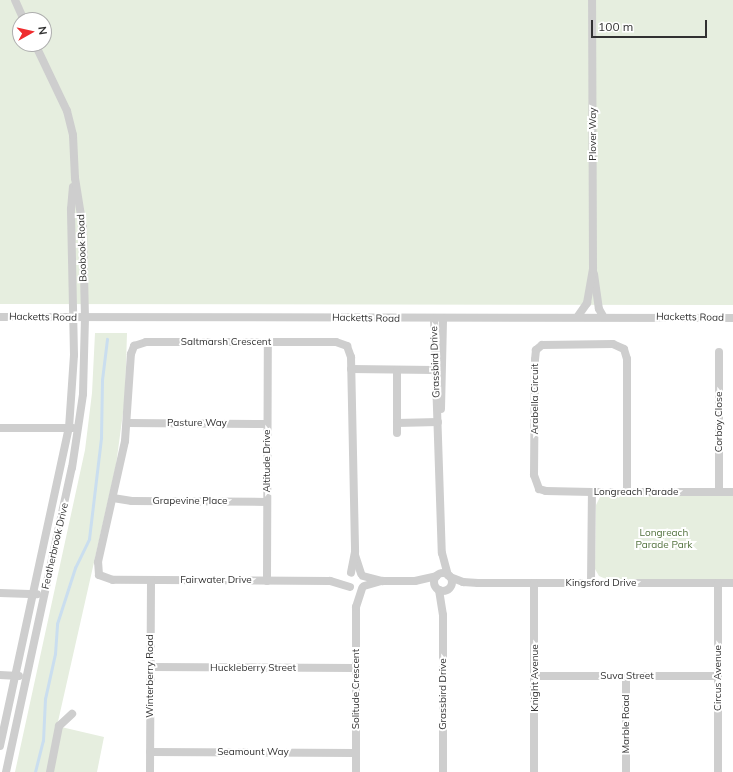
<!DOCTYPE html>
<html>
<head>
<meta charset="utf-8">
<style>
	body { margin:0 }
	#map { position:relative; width:733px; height:772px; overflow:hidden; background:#fff; font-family:Mulish,sans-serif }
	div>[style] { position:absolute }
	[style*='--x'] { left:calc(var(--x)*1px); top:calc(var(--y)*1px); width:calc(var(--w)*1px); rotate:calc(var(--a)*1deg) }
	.green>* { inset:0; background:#e6eedf }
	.stream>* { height:2.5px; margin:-1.25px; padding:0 1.25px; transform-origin:1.25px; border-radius:1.25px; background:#cadeef }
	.minor>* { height:8px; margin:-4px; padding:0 4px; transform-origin:4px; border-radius:4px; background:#cecece }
	.minor>.ring { margin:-4px; padding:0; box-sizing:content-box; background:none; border:8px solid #cecece; border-radius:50% }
	span { translate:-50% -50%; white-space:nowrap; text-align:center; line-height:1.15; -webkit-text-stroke:4px #fff; paint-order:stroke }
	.street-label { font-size:10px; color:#313131 }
	.park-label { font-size:10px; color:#50703b }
	.north { position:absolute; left:12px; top:12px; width:40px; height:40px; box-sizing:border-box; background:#fff; border:1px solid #adadad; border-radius:50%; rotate:82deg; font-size:11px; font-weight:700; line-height:16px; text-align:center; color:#313131 }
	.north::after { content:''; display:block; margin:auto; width:14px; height:18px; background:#ef2c2e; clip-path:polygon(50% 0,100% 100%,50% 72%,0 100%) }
	.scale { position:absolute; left:591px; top:20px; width:116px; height:18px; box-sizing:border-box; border:2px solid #313131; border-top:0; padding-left:5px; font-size:12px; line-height:14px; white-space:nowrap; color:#313131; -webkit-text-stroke:3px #fff; paint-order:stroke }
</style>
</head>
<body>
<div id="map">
	<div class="green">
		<div style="clip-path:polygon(evenodd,0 0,733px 0,733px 305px,0 304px,0 0,20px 20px,44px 20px,44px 44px,20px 44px,20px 20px)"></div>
		<div style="clip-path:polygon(95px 333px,127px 333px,125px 398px,116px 465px,57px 726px,104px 737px,97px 772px,15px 772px,85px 450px,92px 393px)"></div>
		<div style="clip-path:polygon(606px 496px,733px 496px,733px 579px,606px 579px,599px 576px,595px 569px,596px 505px,600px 497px)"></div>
	</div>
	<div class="stream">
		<div style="--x:35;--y:772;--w:32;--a:-76"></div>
		<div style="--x:43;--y:741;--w:42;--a:-87.3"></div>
		<div style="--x:45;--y:699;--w:46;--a:-77.5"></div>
		<div style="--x:55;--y:654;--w:30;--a:-86"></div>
		<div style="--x:57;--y:624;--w:59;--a:-72.2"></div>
		<div style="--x:75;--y:568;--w:32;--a:-64"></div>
		<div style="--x:89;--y:539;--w:102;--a:-83.2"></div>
		<div style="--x:101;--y:438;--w:58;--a:-89"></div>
		<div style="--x:102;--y:380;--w:41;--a:-83"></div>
	</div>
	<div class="minor">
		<div style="--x:15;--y:0;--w:22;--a:66"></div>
		<div style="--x:594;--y:274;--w:35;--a:82"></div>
		<div style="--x:599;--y:309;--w:8;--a:60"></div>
		<div style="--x:578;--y:316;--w:16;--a:-55"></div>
		<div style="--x:587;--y:303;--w:35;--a:-80"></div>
		<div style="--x:593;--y:269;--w:269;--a:-90.2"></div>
		<div style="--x:0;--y:317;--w:733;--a:0.08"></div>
		<div style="--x:434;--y:318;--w:235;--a:88.1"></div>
		<div style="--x:442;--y:553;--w:23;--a:75"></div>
		<div style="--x:719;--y:352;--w:140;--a:90"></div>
		<div style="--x:351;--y:369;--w:83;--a:0.7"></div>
		<div style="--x:397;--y:370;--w:53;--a:90"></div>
		<div style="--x:397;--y:423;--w:41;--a:-1.4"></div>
		<div style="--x:441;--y:409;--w:91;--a:-88.7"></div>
		<div style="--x:127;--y:423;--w:140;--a:0.4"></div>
		<div style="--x:0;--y:428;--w:73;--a:0"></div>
		<div style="--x:397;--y:433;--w:10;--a:-90"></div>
		<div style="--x:627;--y:492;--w:133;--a:-90"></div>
		<div style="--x:627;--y:359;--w:10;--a:-107"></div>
		<div style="--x:624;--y:349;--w:12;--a:-156"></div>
		<div style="--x:613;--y:344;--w:71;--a:179.2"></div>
		<div style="--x:542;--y:345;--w:8;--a:140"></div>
		<div style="--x:536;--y:350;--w:10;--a:96"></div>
		<div style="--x:535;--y:360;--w:115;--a:90.5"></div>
		<div style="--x:534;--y:475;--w:15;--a:70"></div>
		<div style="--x:539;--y:489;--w:7;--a:16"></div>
		<div style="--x:546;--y:491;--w:46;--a:1.2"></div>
		<div style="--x:592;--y:492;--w:141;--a:0"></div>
		<div style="--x:113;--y:498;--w:19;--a:9"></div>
		<div style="--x:132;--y:501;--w:135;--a:0.4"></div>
		<div style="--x:355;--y:555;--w:20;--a:72"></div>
		<div class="ring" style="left:434px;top:573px;width:10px;height:10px"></div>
		<div style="--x:363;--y:576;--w:20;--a:15"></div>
		<div style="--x:382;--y:581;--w:33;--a:0"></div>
		<div style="--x:415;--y:581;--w:22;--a:-13"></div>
		<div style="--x:450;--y:577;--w:14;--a:21"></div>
		<div style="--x:463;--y:582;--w:15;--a:4"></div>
		<div style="--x:478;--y:583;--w:255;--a:0"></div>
		<div style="--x:267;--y:581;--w:239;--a:-89.8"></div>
		<div style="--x:534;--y:583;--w:189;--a:90"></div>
		<div style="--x:591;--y:583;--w:91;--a:-89.4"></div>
		<div style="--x:364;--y:586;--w:19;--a:-16"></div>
		<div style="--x:350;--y:587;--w:21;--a:-163"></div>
		<div style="--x:330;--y:581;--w:217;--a:-179.7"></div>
		<div style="--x:113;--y:580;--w:15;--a:-160"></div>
		<div style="--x:99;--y:575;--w:13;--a:-94"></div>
		<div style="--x:98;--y:562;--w:124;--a:-77.4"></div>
		<div style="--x:125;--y:441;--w:87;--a:-86.1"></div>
		<div style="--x:131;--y:354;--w:9;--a:-69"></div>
		<div style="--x:134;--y:346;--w:13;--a:-18"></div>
		<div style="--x:146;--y:342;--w:190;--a:0"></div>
		<div style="--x:336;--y:342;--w:12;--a:20"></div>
		<div style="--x:347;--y:346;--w:12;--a:70"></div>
		<div style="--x:351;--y:357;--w:195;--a:88.8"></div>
		<div style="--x:355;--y:552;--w:21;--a:101"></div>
		<div style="--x:439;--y:590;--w:25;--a:81"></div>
		<div style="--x:443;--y:615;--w:157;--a:90"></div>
		<div style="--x:0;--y:593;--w:37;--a:2"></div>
		<div style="--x:150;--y:667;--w:206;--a:0.3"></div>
		<div style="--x:0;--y:675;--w:19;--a:3"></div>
		<div style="--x:535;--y:676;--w:183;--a:0"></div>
		<div style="--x:0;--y:746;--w:325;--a:-77.8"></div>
		<div style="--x:69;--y:428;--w:73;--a:-86.1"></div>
		<div style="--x:74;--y:355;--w:146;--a:-91.2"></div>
		<div style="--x:71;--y:209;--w:22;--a:-85"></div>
		<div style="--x:150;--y:752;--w:206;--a:0.3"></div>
		<div style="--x:6;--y:772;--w:311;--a:-77.8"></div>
		<div style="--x:72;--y:468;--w:75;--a:-81.5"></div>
		<div style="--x:83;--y:394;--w:76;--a:-88.5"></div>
		<div style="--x:85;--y:318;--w:90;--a:-91.3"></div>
		<div style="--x:83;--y:228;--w:51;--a:-99.1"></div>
		<div style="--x:75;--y:178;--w:43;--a:-92.7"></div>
		<div style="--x:73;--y:135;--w:25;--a:-104"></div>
		<div style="--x:67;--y:111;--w:74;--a:-115.5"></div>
		<div style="--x:50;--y:772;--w:47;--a:-78.9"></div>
		<div style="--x:59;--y:726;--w:18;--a:-43"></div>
		<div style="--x:150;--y:772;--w:192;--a:-89.7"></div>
		<div style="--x:356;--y:772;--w:165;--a:-90"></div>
		<div style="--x:356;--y:607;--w:20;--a:-72"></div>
		<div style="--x:626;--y:772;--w:96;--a:-90"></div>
		<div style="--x:718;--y:772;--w:189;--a:-90"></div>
	</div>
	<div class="street-label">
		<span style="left:593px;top:134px;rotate:-90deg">Plover Way</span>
		<span style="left:82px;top:248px;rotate:-92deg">Boobook Road</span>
		<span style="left:43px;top:317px;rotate:1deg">Hacketts Road</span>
		<span style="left:690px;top:317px;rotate:1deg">Hacketts Road</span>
		<span style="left:366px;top:318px;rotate:1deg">Hacketts Road</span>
		<span style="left:226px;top:342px">Saltmarsh Crescent</span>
		<span style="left:435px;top:362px;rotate:-92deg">Grassbird Drive</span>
		<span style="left:535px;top:399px;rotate:-90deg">Arabella Circuit</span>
		<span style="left:719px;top:422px;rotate:-90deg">Corboy Close</span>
		<span style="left:197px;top:423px">Pasture Way</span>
		<span style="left:267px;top:461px;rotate:-90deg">Altitude Drive</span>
		<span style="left:636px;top:492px">Longreach Parade</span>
		<span style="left:190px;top:501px">Grapevine Place</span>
		<span style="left:55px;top:546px;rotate:-77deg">Featherbrook Drive</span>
		<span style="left:216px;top:580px">Fairwater Drive</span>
		<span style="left:601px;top:583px">Kingsford Drive</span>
		<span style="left:253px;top:668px">Huckleberry Street</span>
		<span style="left:150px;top:676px;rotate:-90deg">Winterberry Road</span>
		<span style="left:627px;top:676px">Suva Street</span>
		<span style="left:535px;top:678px;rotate:-90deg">Knight Avenue</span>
		<span style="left:718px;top:678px;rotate:-90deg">Circus Avenue</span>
		<span style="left:356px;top:689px;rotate:-90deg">Solitude Crescent</span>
		<span style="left:443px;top:694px;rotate:-90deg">Grassbird Drive</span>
		<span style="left:626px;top:724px;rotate:-90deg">Marble Road</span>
		<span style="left:253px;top:752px">Seamount Way</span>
	</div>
	<div class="park-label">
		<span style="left:664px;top:538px">Longreach<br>Parade Park</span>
	</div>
	<div class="north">N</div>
	<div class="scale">100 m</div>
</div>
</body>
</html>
